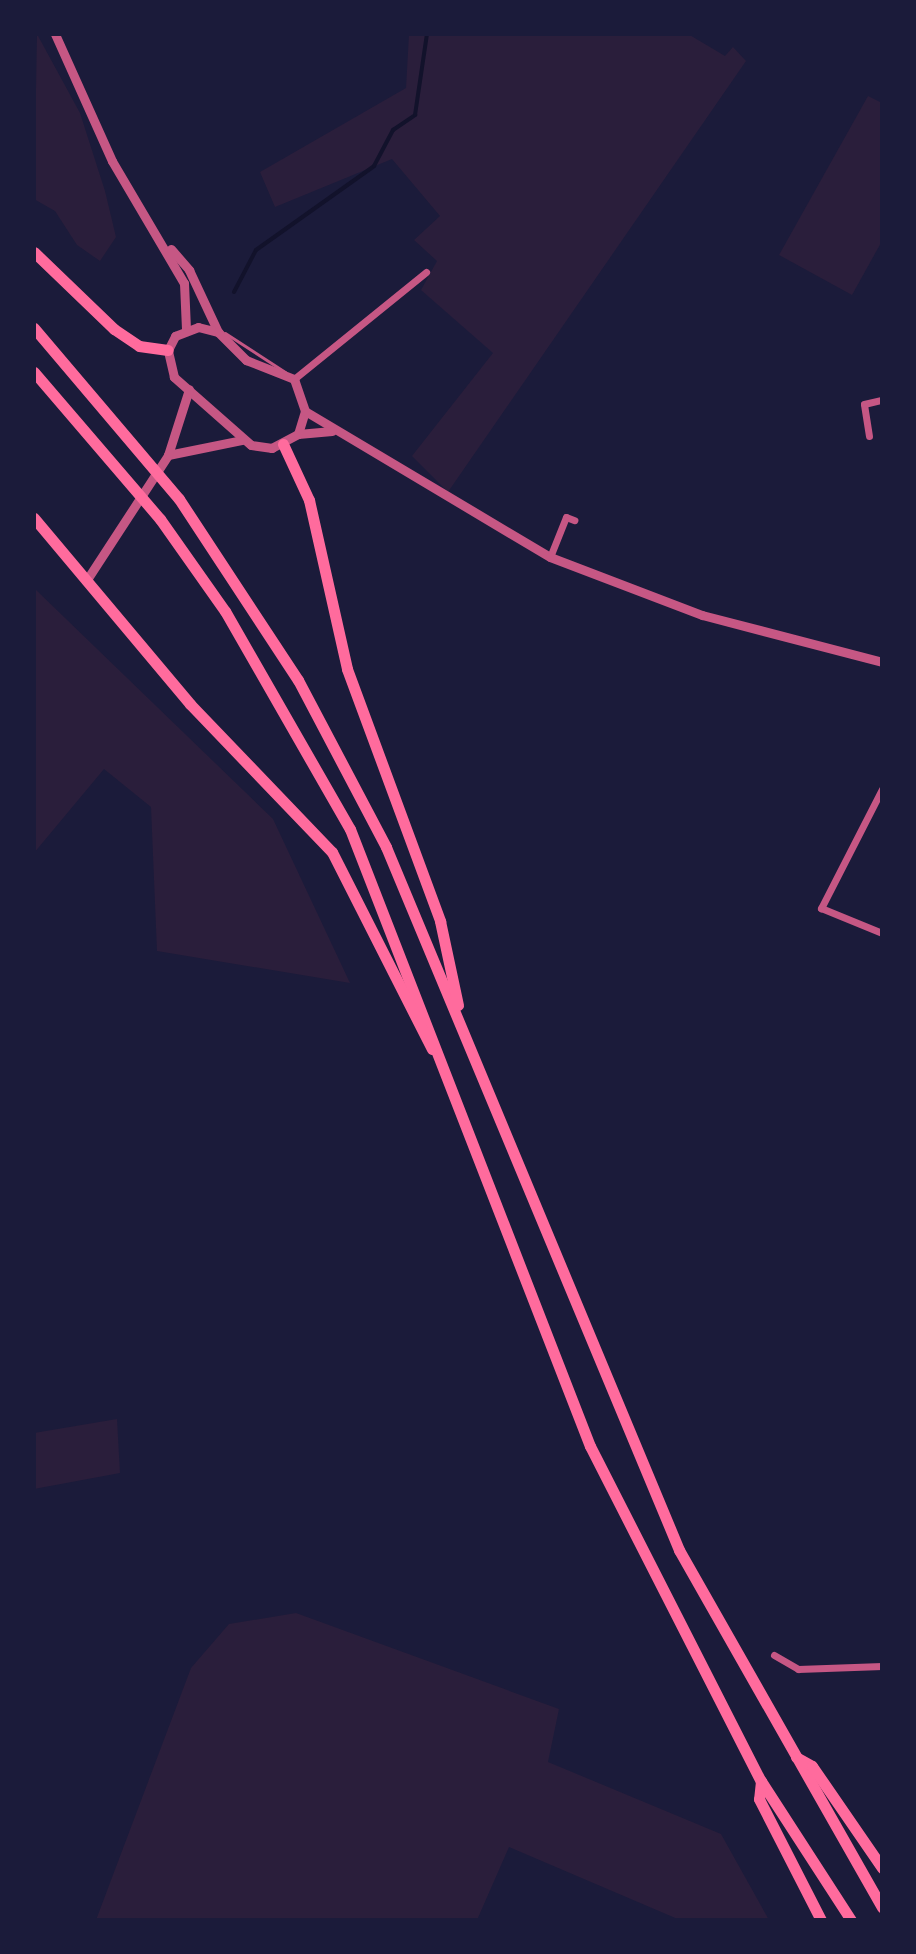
<!DOCTYPE html>
<html>
<head>
<meta charset="utf-8">
<style>
	body { margin:0 }
	#map { position:relative; width:916px; height:1954px; overflow:hidden; background:#1b1b3a; font-family:"Titillium Web",sans-serif }
	div>[style] { position:absolute }
	[style*='--x'] { left:calc(var(--x)*1px); top:calc(var(--y)*1px); width:calc(var(--w)*1px); rotate:calc(var(--a)*1deg) }
	.green>* { inset:0; background:#2a1e3b }
	.stream>* { height:4px; margin:-2px; padding:0 2px; transform-origin:2px; border-radius:2px; background:#12122b }
	.service>* { height:3px; margin:-1.5px; padding:0 1.5px; transform-origin:1.5px; border-radius:1.5px; background:#c65784 }
	.minor>* { height:7px; margin:-3.5px; padding:0 3.5px; transform-origin:3.5px; border-radius:3.5px; background:#c65784 }
	.tertiary>* { height:9px; margin:-4.5px; padding:0 4.5px; transform-origin:4.5px; border-radius:4.5px; background:#c65784 }
	.trunk>* { height:11px; margin:-5.5px; padding:0 5.5px; transform-origin:5.5px; border-radius:5.5px; background:#ff6b9d }
	span { translate:-50% -50%; white-space:nowrap; text-align:center; line-height:1.15; -webkit-text-stroke:8px #1b1b3a; paint-order:stroke }
	.frame { position:absolute; inset:0; border:36px solid #1b1b3a; pointer-events:none }
</style>
</head>
<body>
<div id="map">
	<div class="green">
		<div style="clip-path:polygon(37px 34px,80px 113px,105px 191px,116px 237px,100px 261px,77px 245px,55px 211px,34px 199px)"></div>
		<div style="clip-path:polygon(409px 34px,688px 34px,725px 56px,733px 47px,746px 61px,448px 492px,412px 456px,493px 353px,421px 290px,437px 261px,414px 240px,440px 216px,392px 159px,275px 207px,260px 172px,406px 88px)"></div>
		<div style="clip-path:polygon(868px 96px,882px 103px,882px 241px,852px 295px,779px 255px)"></div>
		<div style="clip-path:polygon(34px 588px,273px 819px,350px 983px,157px 951px,151px 807px,104px 769px,34px 853px)"></div>
		<div style="clip-path:polygon(117px 1419px,120px 1473px,34px 1489px,34px 1433px)"></div>
		<div style="clip-path:polygon(296px 1613px,559px 1709px,548px 1762px,721px 1834px,769px 1920px,680px 1920px,509px 1847px,477px 1920px,96px 1920px,191px 1668px,229px 1624px)"></div>
	</div>
	<div class="stream">
		<div style="--x:234;--y:292;--w:47;--a:-62.4"></div>
		<div style="--x:256;--y:250;--w:145;--a:-35.4"></div>
		<div style="--x:374;--y:166;--w:41;--a:-62.2"></div>
		<div style="--x:393;--y:130;--w:27;--a:-34"></div>
		<div style="--x:415;--y:115;--w:82;--a:-81.6"></div>
	</div>
	<div class="service">
		<div style="--x:225;--y:333;--w:72;--a:33"></div>
	</div>
	<div class="minor">
		<div style="--x:294;--y:379;--w:170;--a:-39"></div>
		<div style="--x:869;--y:436;--w:32;--a:-99"></div>
		<div style="--x:864;--y:404;--w:18;--a:-13"></div>
		<div style="--x:550;--y:557;--w:43;--a:-68.2"></div>
		<div style="--x:566;--y:517;--w:9;--a:21"></div>
		<div style="--x:882;--y:789;--w:134;--a:117.1"></div>
		<div style="--x:821;--y:908;--w:66;--a:22.3"></div>
		<div style="--x:774;--y:1655;--w:28;--a:30"></div>
		<div style="--x:798;--y:1669;--w:84;--a:-2"></div>
	</div>
	<div class="tertiary">
		<div style="--x:55;--y:34;--w:139;--a:65.8"></div>
		<div style="--x:112;--y:161;--w:142;--a:59.5"></div>
		<div style="--x:184;--y:283;--w:45;--a:87.5"></div>
		<div style="--x:171;--y:249;--w:28;--a:49"></div>
		<div style="--x:189;--y:270;--w:68;--a:64.9"></div>
		<div style="--x:198;--y:327;--w:21;--a:14"></div>
		<div style="--x:218;--y:332;--w:40;--a:45"></div>
		<div style="--x:246;--y:360;--w:52;--a:21.6"></div>
		<div style="--x:294;--y:379;--w:34;--a:71"></div>
		<div style="--x:305;--y:411;--w:24;--a:107"></div>
		<div style="--x:298;--y:434;--w:30;--a:152"></div>
		<div style="--x:272;--y:448;--w:21;--a:-172"></div>
		<div style="--x:251;--y:445;--w:103;--a:-138.6"></div>
		<div style="--x:174;--y:377;--w:28;--a:-103"></div>
		<div style="--x:168;--y:350;--w:16;--a:-63"></div>
		<div style="--x:175;--y:336;--w:25;--a:-21"></div>
		<div style="--x:305;--y:411;--w:285;--a:30.8"></div>
		<div style="--x:550;--y:557;--w:163;--a:20.9"></div>
		<div style="--x:702;--y:615;--w:186;--a:14.6"></div>
		<div style="--x:298;--y:434;--w:34;--a:-5"></div>
		<div style="--x:168;--y:455;--w:76;--a:-11.5"></div>
		<div style="--x:86;--y:581;--w:150;--a:-56.9"></div>
		<div style="--x:168;--y:455;--w:69;--a:-72.3"></div>
	</div>
	<div class="trunk">
		<div style="--x:34;--y:252;--w:111;--a:43.9"></div>
		<div style="--x:114;--y:329;--w:30;--a:34"></div>
		<div style="--x:139;--y:346;--w:29;--a:8"></div>
		<div style="--x:34;--y:328;--w:224;--a:49.7"></div>
		<div style="--x:179;--y:499;--w:217;--a:56.7"></div>
		<div style="--x:298;--y:680;--w:189;--a:62.2"></div>
		<div style="--x:386;--y:847;--w:762;--a:67.37"></div>
		<div style="--x:679;--y:1550;--w:411;--a:60.4"></div>
		<div style="--x:34;--y:372;--w:194;--a:49.4"></div>
		<div style="--x:160;--y:519;--w:113;--a:54.8"></div>
		<div style="--x:225;--y:611;--w:251;--a:60.2"></div>
		<div style="--x:350;--y:829;--w:662;--a:68.75"></div>
		<div style="--x:590;--y:1446;--w:376;--a:63"></div>
		<div style="--x:761;--y:1781;--w:166;--a:57.1"></div>
		<div style="--x:283;--y:444;--w:62;--a:65.1"></div>
		<div style="--x:309;--y:500;--w:173;--a:77.3"></div>
		<div style="--x:347;--y:669;--w:269;--a:69.7"></div>
		<div style="--x:440;--y:921;--w:86;--a:77.9"></div>
		<div style="--x:34;--y:518;--w:243;--a:50"></div>
		<div style="--x:190;--y:704;--w:205;--a:46.2"></div>
		<div style="--x:332;--y:852;--w:221;--a:63.1"></div>
		<div style="--x:796;--y:1757;--w:18;--a:29"></div>
		<div style="--x:812;--y:1766;--w:124;--a:55.5"></div>
		<div style="--x:761;--y:1781;--w:18;--a:96"></div>
		<div style="--x:759;--y:1799;--w:136;--a:62.9"></div>
	</div>
	<div class="frame"></div>
</div>
</body>
</html>
